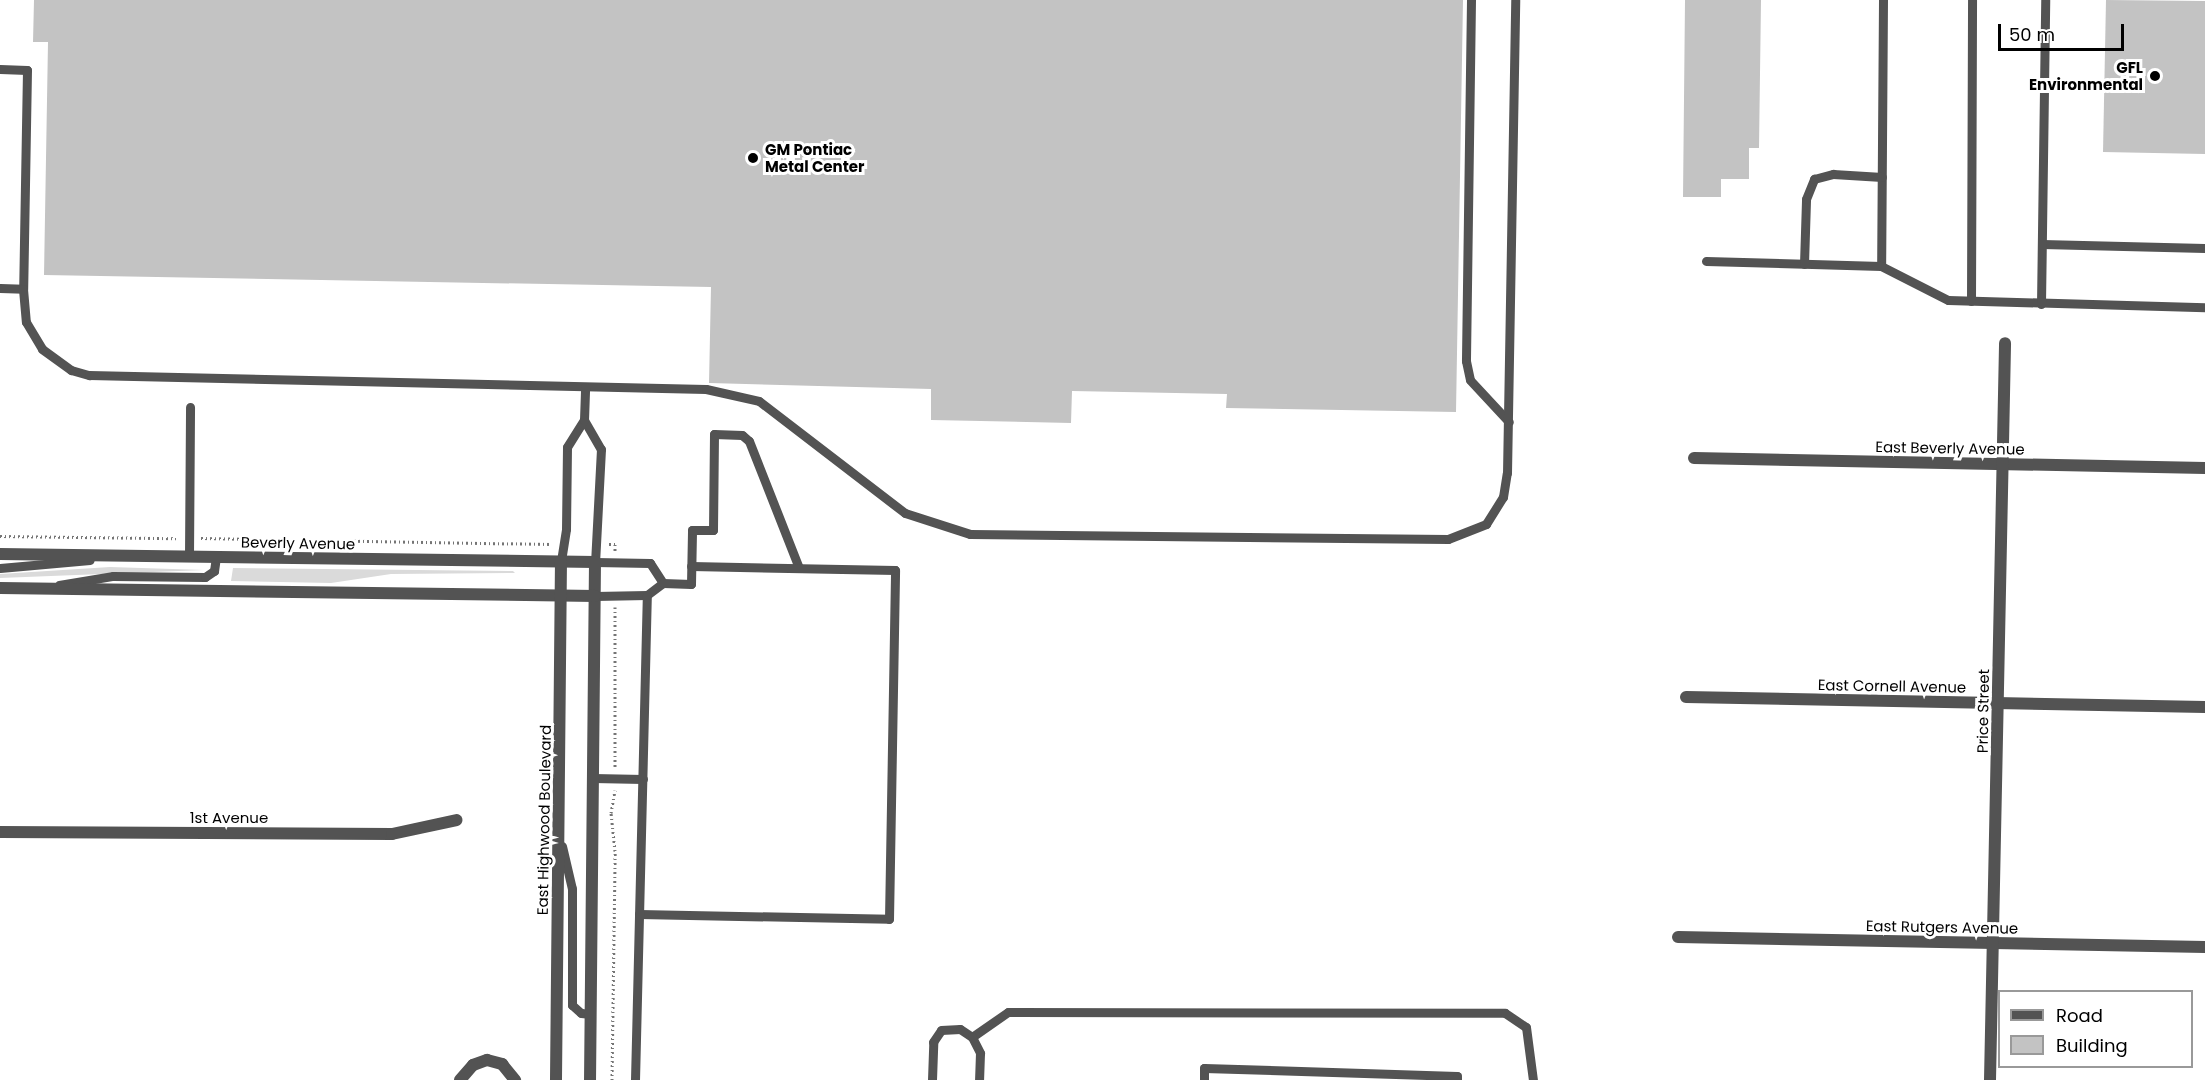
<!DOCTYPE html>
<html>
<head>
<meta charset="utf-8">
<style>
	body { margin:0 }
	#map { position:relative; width:2205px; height:1080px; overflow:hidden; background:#fff; font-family:Poppins,sans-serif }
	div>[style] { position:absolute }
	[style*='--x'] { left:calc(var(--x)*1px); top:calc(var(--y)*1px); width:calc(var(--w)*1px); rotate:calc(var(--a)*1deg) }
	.green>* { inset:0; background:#dadada }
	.building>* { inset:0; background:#c3c3c3 }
	.path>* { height:3px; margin-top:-1.5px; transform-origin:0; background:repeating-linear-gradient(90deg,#757575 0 1.5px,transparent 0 4.5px) }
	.service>* { height:9px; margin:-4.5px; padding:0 4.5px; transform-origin:4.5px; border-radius:4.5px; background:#535353 }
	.minor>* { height:12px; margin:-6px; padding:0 6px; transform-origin:6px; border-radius:6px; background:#535353 }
	.dots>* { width:16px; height:16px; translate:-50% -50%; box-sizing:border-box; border:3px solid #fff; border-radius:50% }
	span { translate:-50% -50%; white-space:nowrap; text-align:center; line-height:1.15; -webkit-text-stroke:6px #fff; paint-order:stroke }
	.poi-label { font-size:15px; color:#000; font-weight:700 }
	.right { translate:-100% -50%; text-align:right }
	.left { translate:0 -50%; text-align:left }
	.street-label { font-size:15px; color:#000 }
	.legend { position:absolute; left:1998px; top:990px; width:195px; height:78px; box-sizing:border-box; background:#fff; border:2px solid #999; margin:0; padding:8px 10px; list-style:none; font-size:18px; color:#000 }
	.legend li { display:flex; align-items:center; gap:12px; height:30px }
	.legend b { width:30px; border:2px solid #999 }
	.scale { position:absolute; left:1998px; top:24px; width:126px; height:27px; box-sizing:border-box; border:3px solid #000; border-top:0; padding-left:8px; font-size:18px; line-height:21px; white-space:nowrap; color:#000; -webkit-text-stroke:4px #fff; paint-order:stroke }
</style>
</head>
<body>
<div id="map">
	<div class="green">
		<div style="clip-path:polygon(110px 567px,204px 570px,0 578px,0 574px)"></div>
		<div style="clip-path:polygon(233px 568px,513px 571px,515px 573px,391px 574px,331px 583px,231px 581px)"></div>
	</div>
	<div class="building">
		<div style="clip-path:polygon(34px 0,1463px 0,1456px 412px,1226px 408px,1227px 394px,1072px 391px,1071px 423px,931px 420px,931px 389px,709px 383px,711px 287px,44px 275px,48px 42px,33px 42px)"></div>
		<div style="clip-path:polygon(1685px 0,1761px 0,1759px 148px,1749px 148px,1749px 179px,1721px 179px,1721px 197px,1683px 197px)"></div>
		<div style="clip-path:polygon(2106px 0,2205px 1px,2205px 154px,2103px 152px)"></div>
	</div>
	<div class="path">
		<div style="--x:0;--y:536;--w:176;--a:0.7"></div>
		<div style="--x:201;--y:538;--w:350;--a:1"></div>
		<div style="--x:609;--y:544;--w:6;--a:0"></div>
		<div style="--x:615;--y:544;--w:8;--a:90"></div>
		<div style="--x:615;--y:607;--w:161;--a:90"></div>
		<div style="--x:612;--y:1080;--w:229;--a:-89.2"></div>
		<div style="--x:615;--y:851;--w:38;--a:-96"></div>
		<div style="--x:611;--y:813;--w:23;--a:-80"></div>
	</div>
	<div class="service">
		<div style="--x:1471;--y:0;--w:361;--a:90.8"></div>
		<div style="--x:1466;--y:361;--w:19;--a:78"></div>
		<div style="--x:1470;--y:380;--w:57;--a:47.1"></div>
		<div style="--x:1883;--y:0;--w:266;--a:90.4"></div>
		<div style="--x:1881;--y:266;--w:75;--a:26.9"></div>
		<div style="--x:1948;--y:300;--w:257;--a:1.6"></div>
		<div style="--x:0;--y:69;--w:27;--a:2"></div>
		<div style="--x:27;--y:70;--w:219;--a:91"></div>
		<div style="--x:2042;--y:244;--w:163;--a:1.4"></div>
		<div style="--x:1706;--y:261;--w:175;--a:1.6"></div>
		<div style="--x:1804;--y:264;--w:65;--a:-88.2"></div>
		<div style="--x:1806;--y:199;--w:22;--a:-68"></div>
		<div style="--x:1814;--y:179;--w:20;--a:-15"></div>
		<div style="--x:1833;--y:174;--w:49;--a:3.5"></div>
		<div style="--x:0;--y:288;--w:23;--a:2"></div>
		<div style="--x:23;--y:289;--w:33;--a:85"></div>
		<div style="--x:26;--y:322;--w:31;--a:59"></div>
		<div style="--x:42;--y:349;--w:36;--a:36"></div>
		<div style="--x:71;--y:370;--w:19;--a:16"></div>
		<div style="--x:89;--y:375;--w:617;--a:1.3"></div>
		<div style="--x:706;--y:389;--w:54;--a:12.8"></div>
		<div style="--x:759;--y:401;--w:184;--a:37.5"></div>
		<div style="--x:905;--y:513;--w:68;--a:17.9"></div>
		<div style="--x:970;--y:534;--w:478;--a:0.6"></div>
		<div style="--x:1448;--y:539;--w:41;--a:-21.5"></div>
		<div style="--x:1486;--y:524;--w:32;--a:-58"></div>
		<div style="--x:1503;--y:497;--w:24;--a:-81"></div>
		<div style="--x:1507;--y:473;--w:473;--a:-89"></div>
		<div style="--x:1971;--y:301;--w:301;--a:-89.8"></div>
		<div style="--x:2041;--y:304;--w:304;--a:-89.2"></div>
		<div style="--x:584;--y:420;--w:34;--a:60"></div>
		<div style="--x:601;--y:449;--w:113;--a:93"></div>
		<div style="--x:595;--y:562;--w:55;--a:1"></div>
		<div style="--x:650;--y:563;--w:24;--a:57"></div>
		<div style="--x:189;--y:556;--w:149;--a:-89.6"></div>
		<div style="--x:561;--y:561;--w:32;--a:-81"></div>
		<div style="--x:566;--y:529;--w:82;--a:-89.3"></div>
		<div style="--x:567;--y:447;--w:32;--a:-58"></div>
		<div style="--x:584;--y:420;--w:33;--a:-88"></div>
		<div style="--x:0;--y:568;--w:90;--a:-5.1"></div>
		<div style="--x:59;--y:585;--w:55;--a:-9.5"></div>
		<div style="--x:113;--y:576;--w:92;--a:0.6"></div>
		<div style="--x:205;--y:577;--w:11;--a:-34"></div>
		<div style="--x:214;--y:571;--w:15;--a:-82"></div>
		<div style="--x:595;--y:596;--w:52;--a:-1.1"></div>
		<div style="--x:647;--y:595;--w:20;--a:-37"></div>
		<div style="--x:663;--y:583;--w:28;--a:2"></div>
		<div style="--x:691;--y:584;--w:54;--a:-88.9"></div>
		<div style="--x:692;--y:530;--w:21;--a:0"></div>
		<div style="--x:713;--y:530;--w:96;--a:-89.4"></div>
		<div style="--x:714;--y:434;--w:28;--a:2"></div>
		<div style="--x:742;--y:435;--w:9;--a:41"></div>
		<div style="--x:749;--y:441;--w:136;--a:68.5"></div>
		<div style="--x:593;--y:778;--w:50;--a:1.1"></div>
		<div style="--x:562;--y:846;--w:44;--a:76.9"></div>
		<div style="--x:572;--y:889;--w:116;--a:90"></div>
		<div style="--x:572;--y:1005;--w:12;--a:42"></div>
		<div style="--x:581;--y:1013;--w:10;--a:6"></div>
		<div style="--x:639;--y:914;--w:250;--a:1.1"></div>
		<div style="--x:889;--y:919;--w:349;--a:-89"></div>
		<div style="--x:895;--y:570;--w:204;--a:-178.9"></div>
		<div style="--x:972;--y:1037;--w:44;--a:-34.8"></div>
		<div style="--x:1008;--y:1012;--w:497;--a:0.1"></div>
		<div style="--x:1505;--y:1013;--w:25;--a:34"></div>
		<div style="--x:1526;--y:1027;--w:53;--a:82.5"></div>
		<div style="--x:635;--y:1080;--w:485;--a:-88.6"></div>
		<div style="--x:932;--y:1080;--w:38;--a:-88"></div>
		<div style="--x:933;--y:1042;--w:14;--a:-56"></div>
		<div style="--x:941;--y:1030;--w:19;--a:-3"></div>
		<div style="--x:960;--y:1029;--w:14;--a:34"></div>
		<div style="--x:972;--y:1037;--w:18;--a:63"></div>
		<div style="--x:980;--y:1053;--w:27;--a:92"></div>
		<div style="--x:1204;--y:1080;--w:12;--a:-90"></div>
		<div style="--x:1204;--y:1068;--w:253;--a:1.8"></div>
		<div style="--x:1457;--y:1076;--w:4;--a:90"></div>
	</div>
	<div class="minor">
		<div style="--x:1694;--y:458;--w:511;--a:1.12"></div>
		<div style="--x:0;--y:554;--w:595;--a:0.77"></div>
		<div style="--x:595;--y:562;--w:518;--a:90.55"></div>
		<div style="--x:0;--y:588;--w:595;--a:0.77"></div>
		<div style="--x:1686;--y:697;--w:519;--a:1.1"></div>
		<div style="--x:0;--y:832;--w:392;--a:0.3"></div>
		<div style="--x:392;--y:834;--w:66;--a:-12.2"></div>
		<div style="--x:1678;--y:937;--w:527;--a:1.09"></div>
		<div style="--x:460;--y:1080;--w:20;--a:-49"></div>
		<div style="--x:473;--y:1065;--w:15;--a:-20"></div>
		<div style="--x:487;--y:1060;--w:16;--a:15"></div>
		<div style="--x:502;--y:1064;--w:21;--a:51"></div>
		<div style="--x:556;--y:1080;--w:519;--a:-89.45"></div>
		<div style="--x:1990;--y:1080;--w:737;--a:-88.83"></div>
	</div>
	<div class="dots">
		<div style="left:2155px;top:76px;background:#000"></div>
		<div style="left:753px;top:158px;background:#000"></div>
	</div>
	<div class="poi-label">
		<span class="right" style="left:2143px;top:76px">GFL<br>Environmental</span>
		<span class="left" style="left:765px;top:158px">GM Pontiac<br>Metal Center</span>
	</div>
	<div class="street-label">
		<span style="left:1950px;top:448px;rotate:1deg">East Beverly Avenue</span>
		<span style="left:298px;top:543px;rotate:1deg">Beverly Avenue</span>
		<span style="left:1892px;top:686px;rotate:1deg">East Cornell Avenue</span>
		<span style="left:1983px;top:711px;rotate:-89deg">Price Street</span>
		<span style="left:229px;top:818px">1st Avenue</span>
		<span style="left:544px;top:820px;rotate:-89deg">East Highwood Boulevard</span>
		<span style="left:1942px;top:927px;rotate:1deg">East Rutgers Avenue</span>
	</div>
	<ul class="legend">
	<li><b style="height:8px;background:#535353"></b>Road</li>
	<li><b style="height:16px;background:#c3c3c3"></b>Building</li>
	</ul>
	<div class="scale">50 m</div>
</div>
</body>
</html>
